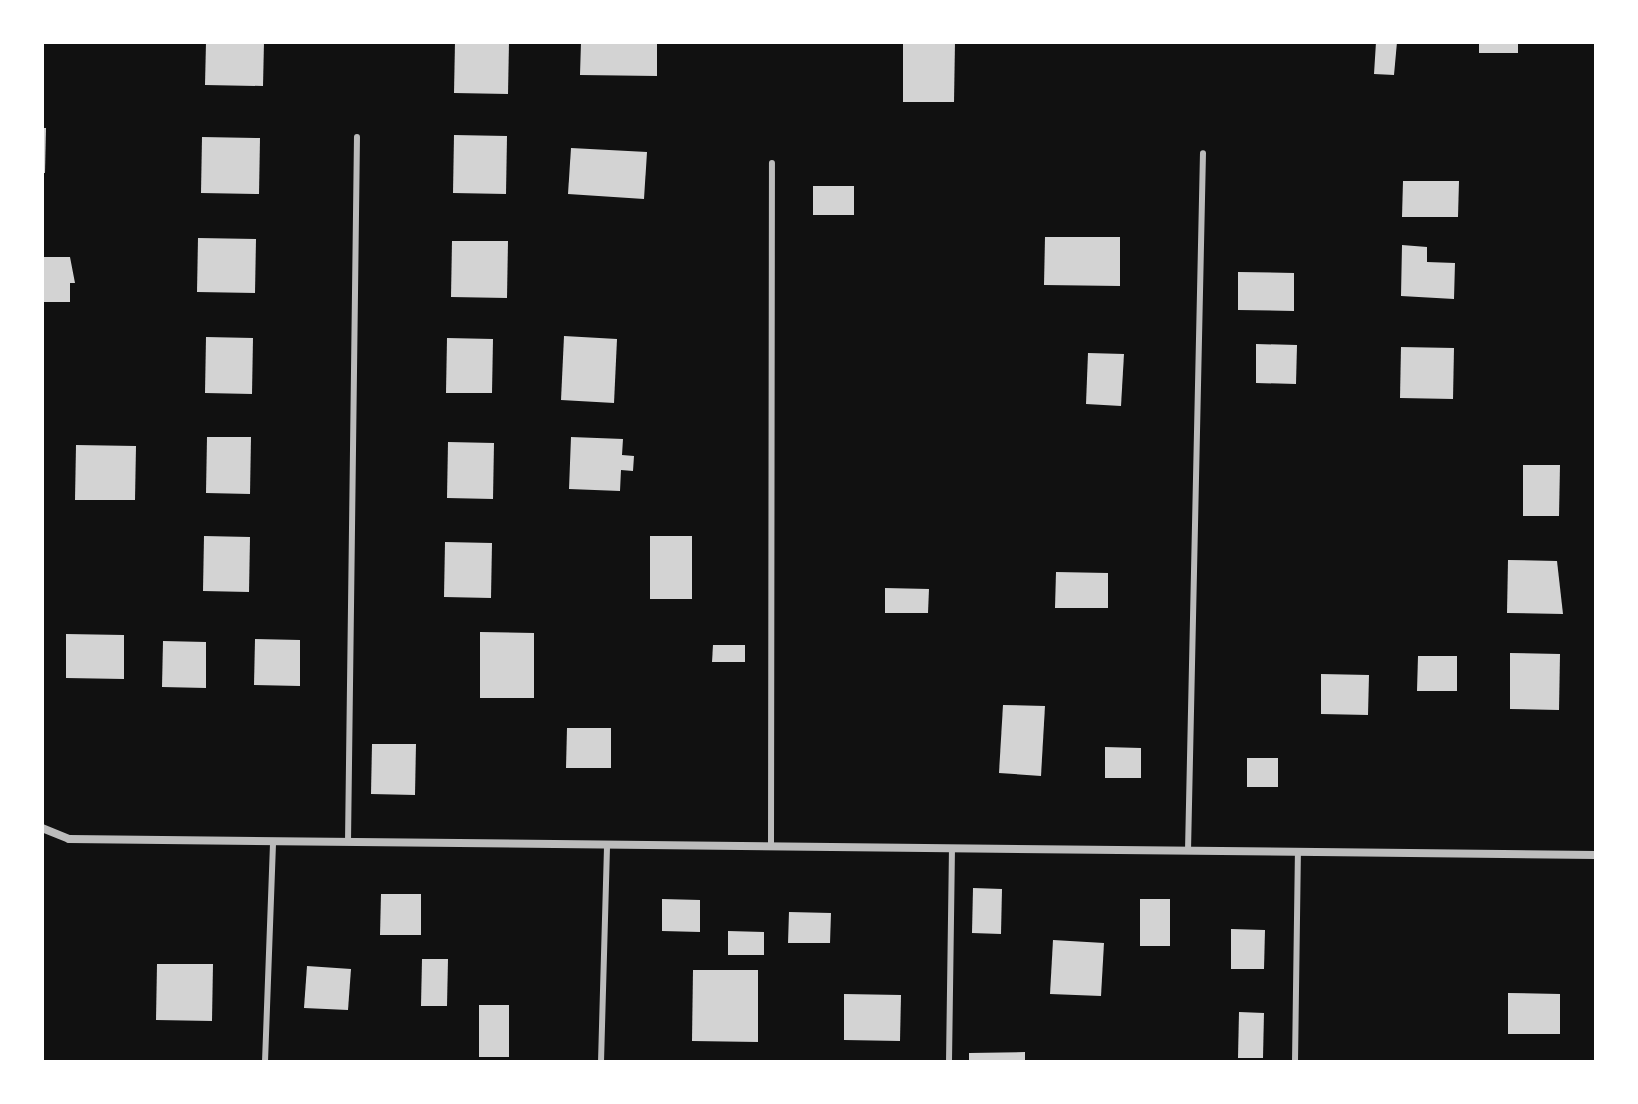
<!DOCTYPE html>
<html>
<head>
<meta charset="utf-8">
<style>
	body { margin:0 }
	#map { position:relative; width:1638px; height:1104px; overflow:hidden; background:#111; font-family:"Work Sans",sans-serif }
	div>[style] { position:absolute }
	[style*='--x'] { left:calc(var(--x)*1px); top:calc(var(--y)*1px); width:calc(var(--w)*1px); rotate:calc(var(--a)*1deg) }
	.building>* { inset:0; background:#d3d3d3 }
	.service>* { height:6px; margin:-3px; padding:0 3px; transform-origin:3px; border-radius:3px; background:#bcbcbc }
	.minor>* { height:8px; margin:-4px; padding:0 4px; transform-origin:4px; border-radius:4px; background:#bcbcbc }
	span { translate:-50% -50%; white-space:nowrap; text-align:center; line-height:1.15; -webkit-text-stroke:7px #fff; paint-order:stroke }
	.frame { position:absolute; inset:0; border:44px solid #fff; pointer-events:none }
</style>
</head>
<body>
<div id="map">
	<div class="building">
		<div style="clip-path:polygon(206px 42px,264px 42px,263px 86px,205px 85px)"></div>
		<div style="clip-path:polygon(455px 42px,509px 42px,508px 94px,454px 93px)"></div>
		<div style="clip-path:polygon(581px 42px,657px 42px,657px 76px,580px 75px)"></div>
		<div style="clip-path:polygon(903px 42px,955px 42px,954px 102px,903px 102px)"></div>
		<div style="clip-path:polygon(1376px 42px,1397px 42px,1394px 75px,1374px 74px)"></div>
		<div style="clip-path:polygon(1479px 42px,1518px 42px,1518px 53px,1479px 53px)"></div>
		<div style="clip-path:polygon(42px 128px,46px 128px,45px 173px,42px 173px)"></div>
		<div style="clip-path:polygon(454px 135px,507px 136px,506px 194px,453px 193px)"></div>
		<div style="clip-path:polygon(202px 137px,260px 138px,259px 194px,201px 193px)"></div>
		<div style="clip-path:polygon(571px 148px,647px 152px,644px 199px,568px 194px)"></div>
		<div style="clip-path:polygon(1403px 181px,1459px 181px,1458px 217px,1402px 217px)"></div>
		<div style="clip-path:polygon(813px 186px,854px 186px,854px 215px,813px 215px)"></div>
		<div style="clip-path:polygon(1045px 237px,1120px 237px,1120px 286px,1044px 285px)"></div>
		<div style="clip-path:polygon(198px 238px,256px 239px,255px 293px,197px 292px)"></div>
		<div style="clip-path:polygon(452px 241px,508px 241px,507px 298px,451px 297px)"></div>
		<div style="clip-path:polygon(1402px 245px,1427px 247px,1427px 262px,1455px 263px,1454px 299px,1401px 296px)"></div>
		<div style="clip-path:polygon(42px 257px,70px 257px,75px 283px,70px 283px,70px 302px,42px 302px)"></div>
		<div style="clip-path:polygon(1238px 272px,1294px 273px,1294px 311px,1238px 310px)"></div>
		<div style="clip-path:polygon(564px 336px,617px 339px,614px 403px,561px 400px)"></div>
		<div style="clip-path:polygon(206px 337px,253px 338px,252px 394px,205px 393px)"></div>
		<div style="clip-path:polygon(447px 338px,493px 339px,492px 393px,446px 393px)"></div>
		<div style="clip-path:polygon(1256px 344px,1297px 345px,1296px 384px,1256px 383px)"></div>
		<div style="clip-path:polygon(1401px 347px,1454px 348px,1453px 399px,1400px 398px)"></div>
		<div style="clip-path:polygon(1088px 353px,1124px 354px,1121px 406px,1086px 404px)"></div>
		<div style="clip-path:polygon(207px 437px,251px 437px,250px 494px,206px 493px)"></div>
		<div style="clip-path:polygon(571px 437px,623px 439px,622px 455px,634px 456px,633px 471px,621px 470px,620px 491px,569px 489px)"></div>
		<div style="clip-path:polygon(448px 442px,494px 443px,493px 499px,447px 498px)"></div>
		<div style="clip-path:polygon(76px 445px,136px 446px,135px 500px,75px 500px)"></div>
		<div style="clip-path:polygon(1523px 465px,1560px 465px,1559px 516px,1523px 516px)"></div>
		<div style="clip-path:polygon(204px 536px,250px 537px,249px 592px,203px 591px)"></div>
		<div style="clip-path:polygon(650px 536px,692px 536px,692px 599px,650px 599px)"></div>
		<div style="clip-path:polygon(445px 542px,492px 543px,491px 598px,444px 597px)"></div>
		<div style="clip-path:polygon(1508px 560px,1557px 561px,1563px 614px,1507px 613px)"></div>
		<div style="clip-path:polygon(1056px 572px,1108px 573px,1108px 608px,1055px 608px)"></div>
		<div style="clip-path:polygon(885px 588px,929px 589px,928px 613px,885px 613px)"></div>
		<div style="clip-path:polygon(480px 632px,534px 633px,534px 698px,480px 698px)"></div>
		<div style="clip-path:polygon(66px 634px,124px 635px,124px 679px,66px 678px)"></div>
		<div style="clip-path:polygon(255px 639px,300px 640px,300px 686px,254px 685px)"></div>
		<div style="clip-path:polygon(163px 641px,206px 642px,206px 688px,162px 687px)"></div>
		<div style="clip-path:polygon(713px 645px,745px 645px,745px 662px,712px 662px)"></div>
		<div style="clip-path:polygon(1510px 653px,1560px 654px,1559px 710px,1510px 709px)"></div>
		<div style="clip-path:polygon(1418px 656px,1457px 656px,1457px 691px,1417px 691px)"></div>
		<div style="clip-path:polygon(1321px 674px,1369px 675px,1368px 715px,1321px 714px)"></div>
		<div style="clip-path:polygon(1003px 705px,1045px 706px,1041px 776px,999px 773px)"></div>
		<div style="clip-path:polygon(567px 728px,611px 728px,611px 768px,566px 768px)"></div>
		<div style="clip-path:polygon(372px 744px,416px 744px,415px 795px,371px 794px)"></div>
		<div style="clip-path:polygon(1105px 747px,1141px 748px,1141px 778px,1105px 778px)"></div>
		<div style="clip-path:polygon(1247px 758px,1278px 758px,1278px 787px,1247px 787px)"></div>
		<div style="clip-path:polygon(973px 888px,1002px 889px,1001px 934px,972px 933px)"></div>
		<div style="clip-path:polygon(381px 894px,421px 894px,421px 935px,380px 935px)"></div>
		<div style="clip-path:polygon(662px 899px,700px 900px,700px 932px,662px 931px)"></div>
		<div style="clip-path:polygon(1140px 899px,1170px 899px,1170px 946px,1140px 946px)"></div>
		<div style="clip-path:polygon(789px 912px,831px 913px,830px 943px,788px 943px)"></div>
		<div style="clip-path:polygon(1231px 929px,1265px 930px,1264px 969px,1231px 969px)"></div>
		<div style="clip-path:polygon(728px 931px,764px 932px,764px 955px,728px 955px)"></div>
		<div style="clip-path:polygon(1053px 940px,1104px 943px,1101px 996px,1050px 994px)"></div>
		<div style="clip-path:polygon(422px 959px,448px 959px,447px 1006px,421px 1006px)"></div>
		<div style="clip-path:polygon(157px 964px,213px 964px,212px 1021px,156px 1020px)"></div>
		<div style="clip-path:polygon(307px 966px,351px 969px,348px 1010px,304px 1008px)"></div>
		<div style="clip-path:polygon(693px 970px,758px 970px,758px 1042px,692px 1041px)"></div>
		<div style="clip-path:polygon(1508px 993px,1560px 994px,1560px 1034px,1508px 1034px)"></div>
		<div style="clip-path:polygon(844px 994px,901px 995px,900px 1041px,844px 1040px)"></div>
		<div style="clip-path:polygon(479px 1005px,509px 1005px,509px 1057px,479px 1057px)"></div>
		<div style="clip-path:polygon(1239px 1012px,1264px 1013px,1263px 1058px,1238px 1058px)"></div>
		<div style="clip-path:polygon(1025px 1052px,1025px 1062px,969px 1062px,969px 1053px)"></div>
	</div>
	<div class="service">
		<div style="--x:348;--y:842;--w:705;--a:-89.27"></div>
		<div style="--x:771;--y:846;--w:683;--a:-89.92"></div>
		<div style="--x:1188;--y:851;--w:698;--a:-88.77"></div>
		<div style="--x:265;--y:1062;--w:221;--a:-87.9"></div>
		<div style="--x:601;--y:1062;--w:218;--a:-88.4"></div>
		<div style="--x:949;--y:1062;--w:214;--a:-89.2"></div>
		<div style="--x:1295;--y:1062;--w:210;--a:-89.2"></div>
	</div>
	<div class="minor">
		<div style="--x:42;--y:828;--w:29;--a:22"></div>
		<div style="--x:69;--y:839;--w:1527;--a:0.6"></div>
	</div>
	<div class="frame"></div>
</div>
</body>
</html>
